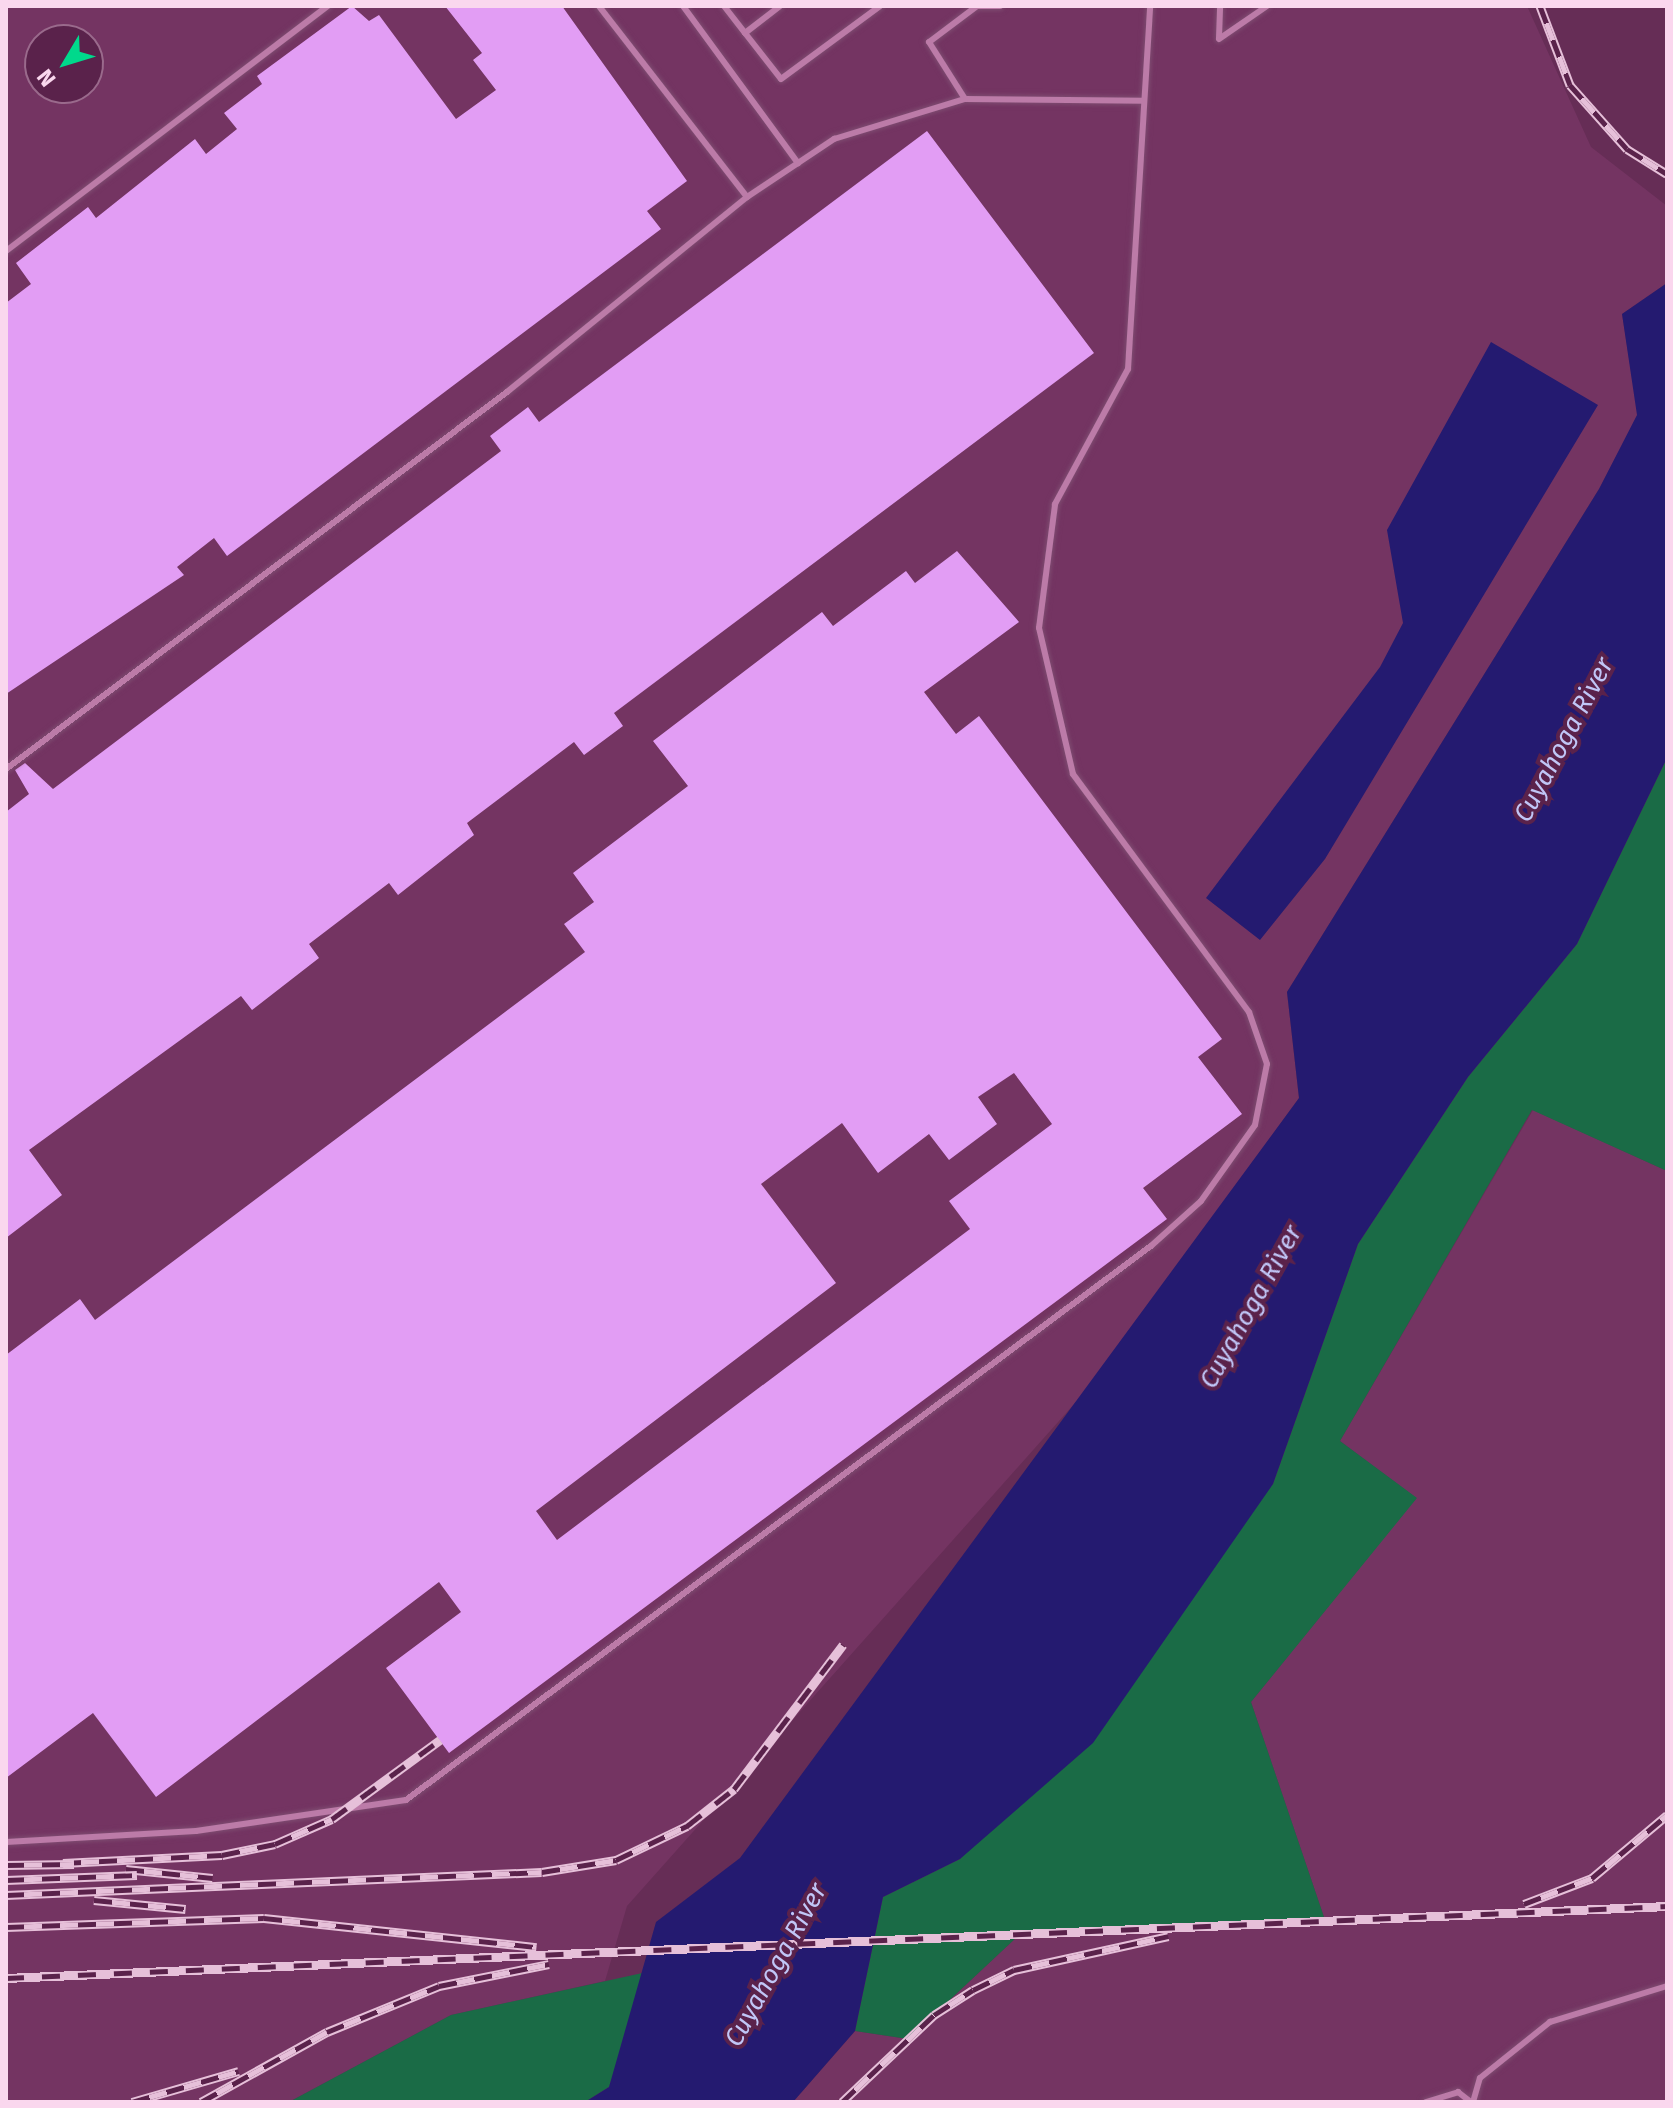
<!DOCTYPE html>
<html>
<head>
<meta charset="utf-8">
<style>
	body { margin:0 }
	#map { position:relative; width:1673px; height:2108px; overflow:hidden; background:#662d56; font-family:"Fira Sans",sans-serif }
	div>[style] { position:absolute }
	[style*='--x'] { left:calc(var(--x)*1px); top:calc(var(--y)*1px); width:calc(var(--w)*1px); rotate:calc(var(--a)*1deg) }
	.built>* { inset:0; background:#743462 }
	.green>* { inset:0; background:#1a6b46 }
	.water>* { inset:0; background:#241a70 }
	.building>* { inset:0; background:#e29df4 }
	.roads { filter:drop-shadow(0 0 2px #7e4c71) drop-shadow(0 0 2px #7e4c71) }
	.service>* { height:6px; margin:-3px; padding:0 3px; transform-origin:3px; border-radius:3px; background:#bc7ba8 }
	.rail>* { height:9px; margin-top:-4.5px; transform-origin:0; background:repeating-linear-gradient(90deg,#5a224b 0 18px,#e6c0d9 0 36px); box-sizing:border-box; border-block:2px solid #e6c0d9 }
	span { translate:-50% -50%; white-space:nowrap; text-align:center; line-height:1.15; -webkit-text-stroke:8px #5a224b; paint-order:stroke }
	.water-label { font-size:26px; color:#c0c6f7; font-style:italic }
	.frame { position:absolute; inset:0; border:8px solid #fad7ee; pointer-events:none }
	.north { position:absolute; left:24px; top:24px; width:80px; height:80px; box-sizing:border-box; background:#5a224b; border:2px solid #9a6a8c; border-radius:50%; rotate:232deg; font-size:22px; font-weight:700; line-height:32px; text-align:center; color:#fad7ee }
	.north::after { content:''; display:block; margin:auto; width:28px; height:36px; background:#00d98c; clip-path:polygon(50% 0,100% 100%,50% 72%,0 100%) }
</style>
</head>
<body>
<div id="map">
	<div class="built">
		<div style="clip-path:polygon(evenodd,6px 6px,1527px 6px,1591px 147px,1667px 206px,1667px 283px,1622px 314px,1638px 415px,1599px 489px,1287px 992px,1299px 1098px,1091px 1385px,627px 1906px,605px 1981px,451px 2015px,289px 2102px,6px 2102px,6px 6px,40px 40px,88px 40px,88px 88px,40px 88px,40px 40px)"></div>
		<div style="clip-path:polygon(1533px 1110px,1667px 1171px,1667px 2102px,793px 2102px,855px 2031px,908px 2039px,1020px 1934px,1325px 1920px,1251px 1702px,1416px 1498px,1340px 1441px)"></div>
	</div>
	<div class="green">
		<div style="clip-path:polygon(1667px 758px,1667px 1171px,1532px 1110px,1340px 1441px,1417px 1498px,1251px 1702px,1325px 1920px,1020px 1934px,908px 2039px,855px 2031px,883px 1897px,960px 1859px,1273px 1484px,1358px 1244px,1468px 1077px,1577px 944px)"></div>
		<div style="clip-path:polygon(647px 1972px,609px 2087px,585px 2102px,289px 2102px,451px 2015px)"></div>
	</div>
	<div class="water">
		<div style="clip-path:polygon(1667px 283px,1667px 758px,1577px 944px,1468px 1077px,1358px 1244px,1273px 1484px,1093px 1743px,960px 1859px,883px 1897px,855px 2031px,793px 2102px,585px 2102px,609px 2087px,656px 1922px,740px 1858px,1299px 1098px,1287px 992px,1599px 489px,1637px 415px,1622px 314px)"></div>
		<div style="clip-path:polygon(1491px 342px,1598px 405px,1325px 859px,1260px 940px,1206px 898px,1380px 667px,1403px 623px,1387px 530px)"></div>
	</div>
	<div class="building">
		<div style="clip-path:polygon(352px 6px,369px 21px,379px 15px,456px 119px,496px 90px,473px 60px,482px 53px,445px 6px,562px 6px,687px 181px,647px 211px,661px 229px,227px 556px,214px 538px,177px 567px,184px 575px,6px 694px,6px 303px,31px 284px,16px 263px,88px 207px,96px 218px,195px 139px,206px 154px,237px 129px,224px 113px,262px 84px,257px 76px)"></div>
		<div style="clip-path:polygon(927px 131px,1094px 353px,614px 713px,623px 726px,584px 755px,574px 742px,467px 823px,474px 835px,398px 895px,389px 883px,309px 944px,319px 958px,252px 1010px,241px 996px,29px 1150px,62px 1195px,6px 1238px,6px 812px,29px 794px,15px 770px,25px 763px,53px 789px,501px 451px,490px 436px,528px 407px,539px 422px)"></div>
		<div style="clip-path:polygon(evenodd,957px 551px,1019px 622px,924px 692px,956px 734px,979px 716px,1222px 1039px,1198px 1057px,1242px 1114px,1143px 1188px,1167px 1219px,449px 1753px,386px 1668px,461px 1612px,439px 1582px,156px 1797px,93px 1713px,6px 1778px,6px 1355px,80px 1299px,95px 1320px,585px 952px,564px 924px,594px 902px,573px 873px,688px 786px,653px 741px,822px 612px,833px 626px,906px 571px,915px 583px,957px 551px,1014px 1073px,1052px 1124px,949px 1201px,970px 1229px,557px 1540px,536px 1511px,836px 1283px,761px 1184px,842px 1123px,878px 1173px,929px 1134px,949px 1160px,997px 1124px,978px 1097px,1014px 1073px)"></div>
	</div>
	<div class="roads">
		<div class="service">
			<div style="--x:683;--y:6;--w:195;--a:53.8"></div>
			<div style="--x:724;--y:6;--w:34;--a:52"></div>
			<div style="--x:745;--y:33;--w:44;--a:-37.6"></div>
			<div style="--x:1000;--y:6;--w:23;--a:180"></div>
			<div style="--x:977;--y:6;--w:60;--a:143.1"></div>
			<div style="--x:929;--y:42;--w:67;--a:57.7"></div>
			<div style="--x:965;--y:99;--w:179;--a:0.6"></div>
			<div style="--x:745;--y:33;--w:58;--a:52"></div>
			<div style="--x:781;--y:79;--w:123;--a:-36.4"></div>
			<div style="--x:1219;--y:38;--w:32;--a:-88"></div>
			<div style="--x:1219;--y:39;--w:58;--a:-34.5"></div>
			<div style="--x:747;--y:197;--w:105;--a:-33.7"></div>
			<div style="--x:834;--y:139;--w:137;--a:-17"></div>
			<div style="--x:6;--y:251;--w:405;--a:-37.3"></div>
			<div style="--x:6;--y:769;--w:627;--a:-36.96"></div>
			<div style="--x:507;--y:392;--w:309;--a:-39.1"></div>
			<div style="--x:747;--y:197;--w:242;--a:-127.8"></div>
			<div style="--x:6;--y:1842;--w:190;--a:-3.3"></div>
			<div style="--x:196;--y:1831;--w:212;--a:-8.4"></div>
			<div style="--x:406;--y:1800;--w:928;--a:-36.64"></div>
			<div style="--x:1151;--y:1246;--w:67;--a:-42"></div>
			<div style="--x:1201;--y:1201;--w:93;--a:-54.6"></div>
			<div style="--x:1255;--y:1125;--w:62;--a:-78.9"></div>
			<div style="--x:1267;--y:1064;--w:55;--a:-109.1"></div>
			<div style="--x:1249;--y:1012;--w:296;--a:-126.5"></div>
			<div style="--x:1073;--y:774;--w:150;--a:-103.1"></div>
			<div style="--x:1039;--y:628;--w:125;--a:-82.6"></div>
			<div style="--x:1055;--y:504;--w:153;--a:-61.6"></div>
			<div style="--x:1128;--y:369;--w:364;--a:-86.5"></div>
			<div style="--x:1426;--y:2102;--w:34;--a:-17"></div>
			<div style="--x:1458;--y:2092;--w:16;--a:38"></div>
			<div style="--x:1473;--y:2102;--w:25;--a:-74"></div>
			<div style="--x:1480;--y:2078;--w:90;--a:-38.7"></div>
			<div style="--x:1550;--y:2022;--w:122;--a:-17.1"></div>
		</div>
	</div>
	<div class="rail">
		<div style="--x:1540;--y:6;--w:85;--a:69.2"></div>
		<div style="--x:1570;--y:85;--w:86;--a:48.3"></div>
		<div style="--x:1627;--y:149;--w:47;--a:32"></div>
		<div style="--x:63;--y:1863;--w:159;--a:-2.9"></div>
		<div style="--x:222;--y:1855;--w:54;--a:-11.7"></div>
		<div style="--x:275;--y:1844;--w:62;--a:-23.7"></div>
		<div style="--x:332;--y:1819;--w:134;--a:-36.2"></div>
		<div style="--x:6;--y:1865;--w:68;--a:-0.8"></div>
		<div style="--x:126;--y:1869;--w:87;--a:5.9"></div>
		<div style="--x:6;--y:1880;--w:131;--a:-2.2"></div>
		<div style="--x:6;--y:1895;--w:536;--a:-2.46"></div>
		<div style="--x:542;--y:1872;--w:75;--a:-9.2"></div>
		<div style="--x:616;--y:1860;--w:79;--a:-25.6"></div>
		<div style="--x:687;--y:1826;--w:60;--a:-38.2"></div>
		<div style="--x:734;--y:1789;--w:181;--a:-52.9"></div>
		<div style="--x:94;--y:1900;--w:92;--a:5.6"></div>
		<div style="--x:1524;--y:1904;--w:73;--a:-20.9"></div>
		<div style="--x:1592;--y:1878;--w:98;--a:-40"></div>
		<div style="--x:6;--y:1927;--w:258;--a:-2"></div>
		<div style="--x:264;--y:1918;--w:274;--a:6.1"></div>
		<div style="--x:6;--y:1978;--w:1663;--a:-2.48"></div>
		<div style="--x:132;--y:2102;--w:111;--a:-16.2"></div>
		<div style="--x:201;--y:2102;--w:144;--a:-29.1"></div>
		<div style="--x:327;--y:2032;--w:121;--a:-22.3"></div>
		<div style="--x:439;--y:1986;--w:112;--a:-11.3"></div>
		<div style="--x:842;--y:2102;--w:127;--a:-43.4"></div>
		<div style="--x:934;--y:2015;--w:46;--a:-32.7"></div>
		<div style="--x:973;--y:1990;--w:46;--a:-26"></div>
		<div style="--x:1014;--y:1970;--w:158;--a:-12.4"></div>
	</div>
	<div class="water-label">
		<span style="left:1564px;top:740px;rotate:-62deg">Cuyahoga River</span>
		<span style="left:1251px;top:1307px;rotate:-61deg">Cuyahoga River</span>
		<span style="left:776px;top:1965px;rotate:-61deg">Cuyahoga River</span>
	</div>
	<div class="frame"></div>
	<div class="north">N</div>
</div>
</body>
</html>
